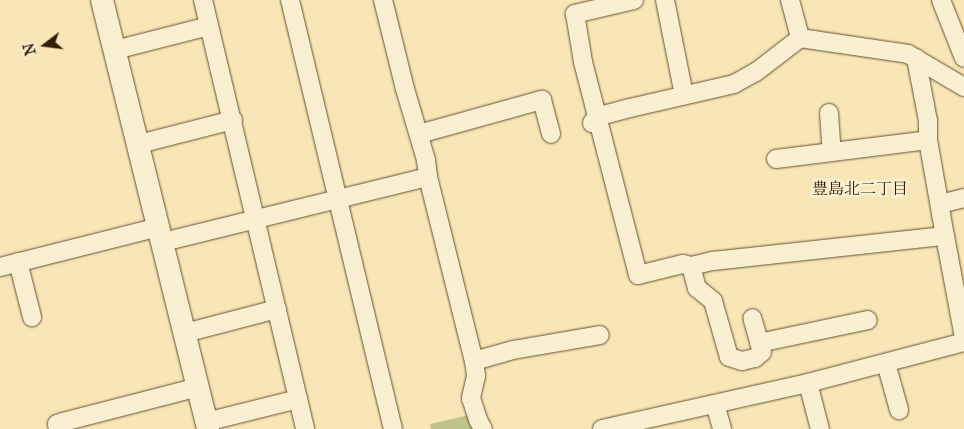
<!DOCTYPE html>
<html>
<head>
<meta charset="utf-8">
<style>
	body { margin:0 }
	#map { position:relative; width:964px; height:429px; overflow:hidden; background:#f8e6b6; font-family:"IM FELL Great Primer","Noto Serif JP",serif }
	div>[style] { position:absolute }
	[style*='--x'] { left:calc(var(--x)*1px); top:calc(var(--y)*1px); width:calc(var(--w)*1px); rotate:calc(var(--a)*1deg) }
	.green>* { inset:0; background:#c0c48c }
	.roads { filter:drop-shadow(0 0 1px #645131) drop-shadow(0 0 1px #645131) }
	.minor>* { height:18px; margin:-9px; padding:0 9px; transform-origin:9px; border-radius:9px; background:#faefd0 }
	.tertiary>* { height:22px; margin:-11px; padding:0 11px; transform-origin:11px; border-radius:11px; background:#faefd0 }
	span { translate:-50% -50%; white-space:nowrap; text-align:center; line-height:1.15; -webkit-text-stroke:5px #faefd0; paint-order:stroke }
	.neighbourhood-label { font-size:16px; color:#331f05 }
	.north { position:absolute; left:20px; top:20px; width:50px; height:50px; -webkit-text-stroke:4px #faefd0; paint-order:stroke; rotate:255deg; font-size:14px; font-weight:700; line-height:20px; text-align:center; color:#331f05 }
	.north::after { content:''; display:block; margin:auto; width:18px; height:22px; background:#331f05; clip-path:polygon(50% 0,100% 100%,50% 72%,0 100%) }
</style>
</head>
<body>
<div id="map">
	<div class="green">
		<div style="clip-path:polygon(469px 415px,475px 429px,431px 429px,430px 424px)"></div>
	</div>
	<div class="roads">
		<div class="minor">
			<div style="--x:203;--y:0;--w:441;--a:76.6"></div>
			<div style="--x:290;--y:0;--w:441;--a:76.5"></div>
			<div style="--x:383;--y:0;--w:92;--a:76.1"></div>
			<div style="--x:405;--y:89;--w:74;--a:73.5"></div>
			<div style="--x:426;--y:160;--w:17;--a:83"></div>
			<div style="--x:428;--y:177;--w:190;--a:76"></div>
			<div style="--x:474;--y:361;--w:15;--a:82"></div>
			<div style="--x:476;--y:376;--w:23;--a:103"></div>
			<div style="--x:471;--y:398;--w:23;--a:72"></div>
			<div style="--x:478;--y:420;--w:10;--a:61"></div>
			<div style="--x:634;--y:0;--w:61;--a:166.7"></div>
			<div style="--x:575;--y:14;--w:49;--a:80.5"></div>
			<div style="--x:583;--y:62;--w:220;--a:75.5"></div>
			<div style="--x:638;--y:275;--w:46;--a:-13.7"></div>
			<div style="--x:683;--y:264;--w:8;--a:14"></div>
			<div style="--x:691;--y:266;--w:23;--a:-13"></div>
			<div style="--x:713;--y:261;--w:233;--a:-6.2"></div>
			<div style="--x:665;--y:0;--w:97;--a:78.7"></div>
			<div style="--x:790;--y:0;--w:39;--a:75"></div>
			<div style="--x:941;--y:0;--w:62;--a:68.4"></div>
			<div style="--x:115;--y:50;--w:97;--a:-14.3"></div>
			<div style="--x:916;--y:58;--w:64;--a:79.2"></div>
			<div style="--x:928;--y:121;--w:19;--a:90"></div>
			<div style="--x:928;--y:140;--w:97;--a:80"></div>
			<div style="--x:945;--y:236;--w:104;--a:79.4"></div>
			<div style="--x:829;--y:113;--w:39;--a:86"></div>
			<div style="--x:592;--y:123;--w:7;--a:-56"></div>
			<div style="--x:596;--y:117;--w:35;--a:-15"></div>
			<div style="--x:630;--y:108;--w:107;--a:-13"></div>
			<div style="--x:734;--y:84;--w:25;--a:-29"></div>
			<div style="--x:756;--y:72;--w:56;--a:-37.7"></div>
			<div style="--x:800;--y:38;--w:109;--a:8.4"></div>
			<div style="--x:908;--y:54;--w:65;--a:30.5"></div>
			<div style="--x:419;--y:134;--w:128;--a:-15.5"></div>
			<div style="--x:542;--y:100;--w:35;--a:75"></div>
			<div style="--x:139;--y:144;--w:97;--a:-14.3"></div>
			<div style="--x:776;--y:159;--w:153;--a:-7.1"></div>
			<div style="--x:940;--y:204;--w:25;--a:-14"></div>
			<div style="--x:163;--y:242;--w:273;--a:-13.8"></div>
			<div style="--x:18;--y:262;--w:57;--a:75.7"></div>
			<div style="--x:691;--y:266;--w:23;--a:75"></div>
			<div style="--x:697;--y:288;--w:21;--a:39"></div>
			<div style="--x:713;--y:301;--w:58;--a:74.1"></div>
			<div style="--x:729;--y:357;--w:14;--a:17"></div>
			<div style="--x:742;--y:361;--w:13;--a:-13"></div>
			<div style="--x:755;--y:358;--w:9;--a:-41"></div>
			<div style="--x:762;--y:352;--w:35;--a:-106"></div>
			<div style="--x:0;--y:267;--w:164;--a:-14.1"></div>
			<div style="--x:185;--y:333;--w:95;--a:-14.6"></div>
			<div style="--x:759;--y:343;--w:111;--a:-11.9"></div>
			<div style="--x:474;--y:361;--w:41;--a:-15.8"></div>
			<div style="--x:513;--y:350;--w:88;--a:-9.8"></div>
			<div style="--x:886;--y:363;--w:49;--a:74.5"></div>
			<div style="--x:808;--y:383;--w:48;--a:75.4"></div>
			<div style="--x:715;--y:404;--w:26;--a:74"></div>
			<div style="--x:206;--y:422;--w:95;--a:-14"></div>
			<div style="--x:58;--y:429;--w:5;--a:-101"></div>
			<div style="--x:57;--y:424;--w:6;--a:-18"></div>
			<div style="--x:63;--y:422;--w:139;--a:-14.5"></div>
			<div style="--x:602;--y:429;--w:211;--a:-12.6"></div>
			<div style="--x:808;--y:383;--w:161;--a:-14.7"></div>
		</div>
		<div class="tertiary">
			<div style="--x:102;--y:0;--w:442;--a:76.1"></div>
		</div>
	</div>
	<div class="neighbourhood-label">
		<span style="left:860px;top:189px">豊島北二丁目</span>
	</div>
	<div class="north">N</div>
</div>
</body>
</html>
